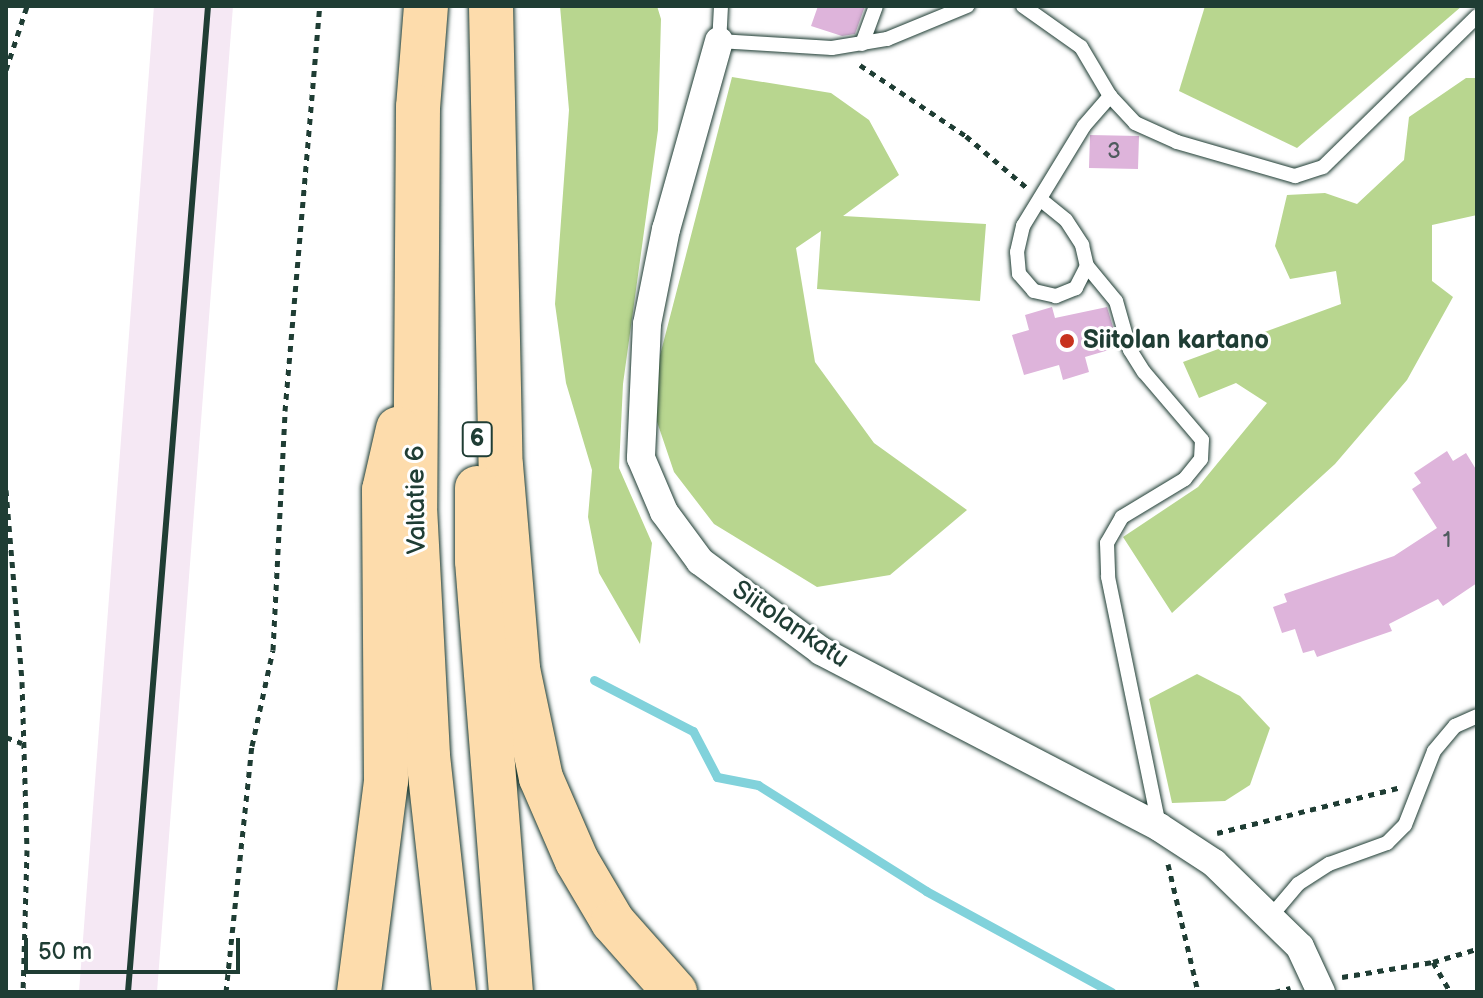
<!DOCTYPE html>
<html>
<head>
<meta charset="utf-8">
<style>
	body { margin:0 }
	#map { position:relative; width:1483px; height:998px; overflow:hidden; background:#fff; font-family:"Balsamiq Sans",sans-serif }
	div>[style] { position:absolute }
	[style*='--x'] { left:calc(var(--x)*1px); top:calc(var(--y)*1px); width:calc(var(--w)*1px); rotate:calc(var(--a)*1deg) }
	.built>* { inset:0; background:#f5e8f4 }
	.green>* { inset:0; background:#b8d68f }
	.stream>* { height:9px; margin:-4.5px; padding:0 4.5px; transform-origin:4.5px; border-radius:4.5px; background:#81d2db }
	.building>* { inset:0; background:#deb4db }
	.path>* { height:5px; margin-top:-2.5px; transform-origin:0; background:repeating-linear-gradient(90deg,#1f3d34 0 6px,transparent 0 12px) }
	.roads { filter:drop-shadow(0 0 2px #1f3d34) drop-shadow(0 0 2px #1f3d34) }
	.service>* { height:14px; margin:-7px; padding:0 7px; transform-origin:7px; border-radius:7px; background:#fff }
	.minor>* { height:28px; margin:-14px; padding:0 14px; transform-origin:14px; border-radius:14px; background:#fff }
	.motorway>* { height:44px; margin:-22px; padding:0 22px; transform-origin:22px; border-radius:22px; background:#fddcac }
	.rail>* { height:6px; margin:-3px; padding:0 3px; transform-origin:3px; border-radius:3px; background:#1f3d34 }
	.dots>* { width:22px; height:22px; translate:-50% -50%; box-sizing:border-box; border:4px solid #fff; border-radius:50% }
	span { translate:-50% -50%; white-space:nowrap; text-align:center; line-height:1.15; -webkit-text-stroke:6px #fff; paint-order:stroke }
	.number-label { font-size:22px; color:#4f5b5e }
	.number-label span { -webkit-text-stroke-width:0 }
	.shield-label span { padding:2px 6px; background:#fff; border:2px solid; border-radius:6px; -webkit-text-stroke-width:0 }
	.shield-label { font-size:24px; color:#1f3d34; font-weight:700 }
	.poi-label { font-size:26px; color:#1f3d34; font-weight:700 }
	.left { translate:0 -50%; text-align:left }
	.street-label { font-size:26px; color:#1f3d34 }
	.frame { position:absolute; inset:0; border:8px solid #1f3d34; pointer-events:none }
	.scale { position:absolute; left:24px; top:938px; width:216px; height:36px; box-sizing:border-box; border:4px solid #1f3d34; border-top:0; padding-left:10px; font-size:24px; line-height:28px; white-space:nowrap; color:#1f3d34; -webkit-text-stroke:6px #fff; paint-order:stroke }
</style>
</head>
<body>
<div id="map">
	<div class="built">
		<div style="clip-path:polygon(154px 6px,233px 6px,157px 992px,79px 992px)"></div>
	</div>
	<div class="green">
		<div style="clip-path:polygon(560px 6px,657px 6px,661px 19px,658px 130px,623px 384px,619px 468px,652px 543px,640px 644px,599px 573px,588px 517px,592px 470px,566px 383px,555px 304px,569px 110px)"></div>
		<div style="clip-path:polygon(1205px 6px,1462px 6px,1297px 148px,1179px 91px)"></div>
		<div style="clip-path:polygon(732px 77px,831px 93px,869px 120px,899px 175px,843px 216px,986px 224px,980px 301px,817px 289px,821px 231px,796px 248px,815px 362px,874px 443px,967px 510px,890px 575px,817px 587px,714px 524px,674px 472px,649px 398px)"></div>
		<div style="clip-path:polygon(1466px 78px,1477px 78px,1477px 215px,1432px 225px,1432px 281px,1453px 297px,1407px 380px,1335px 464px,1172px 613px,1123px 537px,1198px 487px,1267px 403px,1236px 383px,1199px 398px,1183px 362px,1341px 304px,1336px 271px,1290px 279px,1275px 246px,1287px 195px,1325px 193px,1357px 204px,1404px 160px,1409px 117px)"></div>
		<div style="clip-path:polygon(1197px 674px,1240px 696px,1270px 728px,1250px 785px,1225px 801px,1172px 803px,1149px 699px)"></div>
	</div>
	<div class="stream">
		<div style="--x:594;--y:680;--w:111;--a:27.3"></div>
		<div style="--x:693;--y:731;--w:52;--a:62.4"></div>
		<div style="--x:717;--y:777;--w:42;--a:11"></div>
		<div style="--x:758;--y:785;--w:199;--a:32.2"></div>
		<div style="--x:926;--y:891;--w:211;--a:28.6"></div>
	</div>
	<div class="building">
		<div style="clip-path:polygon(818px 6px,865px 6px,855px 34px,842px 36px,811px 26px)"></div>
		<div style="clip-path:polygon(1090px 135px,1139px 136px,1138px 169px,1089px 168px)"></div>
		<div style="clip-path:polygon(1052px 307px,1055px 318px,1107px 307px,1119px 347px,1085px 357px,1089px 372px,1063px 380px,1059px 365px,1024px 375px,1012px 335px,1029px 330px,1025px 315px)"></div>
		<div style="clip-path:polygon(1447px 451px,1453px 461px,1466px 453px,1477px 471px,1477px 583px,1443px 606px,1438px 599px,1389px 624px,1392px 631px,1317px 657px,1314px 650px,1303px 653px,1295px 629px,1282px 633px,1273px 607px,1287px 602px,1284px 594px,1394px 556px,1437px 528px,1412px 489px,1421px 483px,1414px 473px)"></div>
	</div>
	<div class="path">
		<div style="--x:860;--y:65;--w:128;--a:33.8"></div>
		<div style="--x:966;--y:136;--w:79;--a:40.4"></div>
		<div style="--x:6;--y:70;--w:67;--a:-71.8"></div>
		<div style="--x:6;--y:490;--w:193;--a:85.2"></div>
		<div style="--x:22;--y:682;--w:168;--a:88.3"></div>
		<div style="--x:27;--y:850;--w:142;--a:91.6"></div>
		<div style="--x:6;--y:737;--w:17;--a:21"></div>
		<div style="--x:1217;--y:833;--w:187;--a:-14"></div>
		<div style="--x:1168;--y:864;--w:131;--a:76.8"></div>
		<div style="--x:1433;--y:962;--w:34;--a:60"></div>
		<div style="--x:1342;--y:977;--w:92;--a:-9.4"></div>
		<div style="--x:1433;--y:962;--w:46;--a:-16.5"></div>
		<div style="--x:226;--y:992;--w:247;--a:-84"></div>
		<div style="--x:252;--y:746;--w:98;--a:-77.7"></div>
		<div style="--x:273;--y:650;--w:239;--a:-87.1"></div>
		<div style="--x:285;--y:411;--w:407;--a:-85.1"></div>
		<div style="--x:1275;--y:992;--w:16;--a:-15"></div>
	</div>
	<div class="roads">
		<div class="service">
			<div style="--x:721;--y:6;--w:35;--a:93"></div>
			<div style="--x:719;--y:41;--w:113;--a:3.5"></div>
			<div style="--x:832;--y:48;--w:56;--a:-9.3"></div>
			<div style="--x:887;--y:39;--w:87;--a:-22.4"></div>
			<div style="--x:1023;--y:6;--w:71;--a:35.3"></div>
			<div style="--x:1081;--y:47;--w:57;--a:59.4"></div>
			<div style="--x:862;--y:44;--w:40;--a:-69.8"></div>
			<div style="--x:1040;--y:199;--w:33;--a:39"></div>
			<div style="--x:1066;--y:220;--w:30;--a:57"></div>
			<div style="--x:1082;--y:245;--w:22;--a:77"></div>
			<div style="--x:1087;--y:266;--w:25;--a:117"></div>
			<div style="--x:1076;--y:288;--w:22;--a:158"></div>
			<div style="--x:1056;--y:296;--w:23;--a:-167"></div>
			<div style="--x:1034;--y:291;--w:23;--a:-131"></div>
			<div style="--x:1019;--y:274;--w:22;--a:-95"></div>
			<div style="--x:1017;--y:252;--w:27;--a:-77"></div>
			<div style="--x:1023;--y:226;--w:117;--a:-58.6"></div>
			<div style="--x:1084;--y:126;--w:40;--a:-49"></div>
			<div style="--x:1110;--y:96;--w:37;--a:47"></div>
			<div style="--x:1135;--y:123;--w:46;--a:24.3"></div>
			<div style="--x:1177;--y:142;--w:123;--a:16.1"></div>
			<div style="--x:1295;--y:176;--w:29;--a:-18"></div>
			<div style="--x:1323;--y:167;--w:216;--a:-44.4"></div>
			<div style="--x:1087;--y:266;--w:45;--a:50.4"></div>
			<div style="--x:1116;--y:301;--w:51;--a:74.1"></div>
			<div style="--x:1130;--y:350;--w:26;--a:58"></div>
			<div style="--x:1144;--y:372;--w:89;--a:49.5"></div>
			<div style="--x:1202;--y:440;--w:19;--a:93"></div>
			<div style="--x:1201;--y:459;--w:26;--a:129"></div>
			<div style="--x:1185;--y:479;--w:74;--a:148.9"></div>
			<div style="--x:1122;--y:517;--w:30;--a:120"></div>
			<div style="--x:1107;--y:543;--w:34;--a:88"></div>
			<div style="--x:1108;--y:577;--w:253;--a:78.4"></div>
			<div style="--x:1271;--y:916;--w:42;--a:-49.8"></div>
			<div style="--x:1298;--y:884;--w:37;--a:-33"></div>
			<div style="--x:1329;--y:864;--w:62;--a:-19.9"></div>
			<div style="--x:1387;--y:843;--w:25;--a:-45"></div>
			<div style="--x:1405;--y:825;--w:79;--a:-68.6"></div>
			<div style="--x:1434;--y:751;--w:33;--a:-50"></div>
			<div style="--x:1455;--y:726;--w:24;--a:-24"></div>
		</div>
		<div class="minor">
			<div style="--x:719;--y:41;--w:195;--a:105.7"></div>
			<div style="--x:666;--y:229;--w:97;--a:101.3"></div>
			<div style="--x:647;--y:324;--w:134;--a:92.6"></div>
			<div style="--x:641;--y:458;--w:59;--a:66.9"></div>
			<div style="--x:664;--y:512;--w:61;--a:53.7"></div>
			<div style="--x:700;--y:561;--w:151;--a:36.6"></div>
			<div style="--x:821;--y:651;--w:381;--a:27.5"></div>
			<div style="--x:1159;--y:827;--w:66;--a:33.2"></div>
			<div style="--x:1214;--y:863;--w:120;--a:44.3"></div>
			<div style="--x:1300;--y:947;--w:50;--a:65"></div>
		</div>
		<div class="motorway">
			<div style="--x:426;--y:6;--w:101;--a:94.5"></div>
			<div style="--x:418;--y:107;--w:400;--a:90.4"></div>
			<div style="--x:415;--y:507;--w:249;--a:87"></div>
			<div style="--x:428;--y:756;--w:237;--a:83.7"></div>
			<div style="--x:491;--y:6;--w:459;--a:88.8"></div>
			<div style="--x:501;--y:465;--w:205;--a:85.2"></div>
			<div style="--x:518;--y:669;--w:111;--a:78.1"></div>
			<div style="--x:541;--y:778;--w:90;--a:66.6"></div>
			<div style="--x:577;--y:861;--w:71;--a:59.5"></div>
			<div style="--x:613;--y:922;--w:94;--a:48.5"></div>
			<div style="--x:477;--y:488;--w:73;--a:90"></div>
			<div style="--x:477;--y:561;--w:432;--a:85.5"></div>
			<div style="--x:359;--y:992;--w:213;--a:-82.7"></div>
			<div style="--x:386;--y:781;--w:291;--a:-90.4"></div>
			<div style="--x:384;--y:490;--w:63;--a:-77.1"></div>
		</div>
	</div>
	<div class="rail">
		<div style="--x:128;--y:992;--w:989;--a:-85.36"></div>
	</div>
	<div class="dots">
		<div style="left:1067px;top:341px;background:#c8321e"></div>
	</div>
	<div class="number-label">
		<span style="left:1114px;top:152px">3</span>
		<span style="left:1447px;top:541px">1</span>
	</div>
	<div class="shield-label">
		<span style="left:477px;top:439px">6</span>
	</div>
	<div class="poi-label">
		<span class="left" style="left:1083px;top:341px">Siitolan kartano</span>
	</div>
	<div class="street-label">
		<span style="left:417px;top:500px;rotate:-91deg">Valtatie 6</span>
		<span style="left:790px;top:625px;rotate:34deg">Siitolankatu</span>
	</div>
	<div class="frame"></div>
	<div class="scale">50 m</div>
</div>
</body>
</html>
